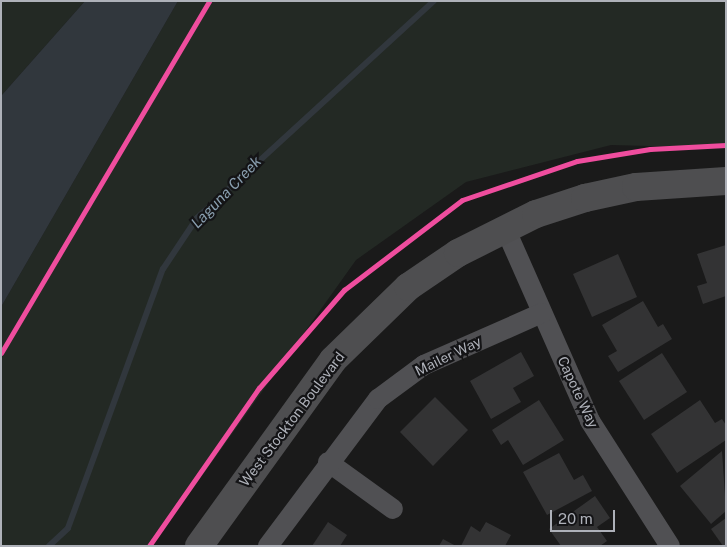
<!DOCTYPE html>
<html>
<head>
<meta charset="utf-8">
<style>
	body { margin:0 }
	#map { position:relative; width:727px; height:547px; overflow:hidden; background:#1a1a1a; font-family:"Public Sans",sans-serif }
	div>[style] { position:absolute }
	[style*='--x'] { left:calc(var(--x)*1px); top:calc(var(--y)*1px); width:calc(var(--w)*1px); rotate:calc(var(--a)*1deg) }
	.green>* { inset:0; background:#232924 }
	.water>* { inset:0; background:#31373d }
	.stream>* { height:6px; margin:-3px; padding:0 3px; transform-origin:3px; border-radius:3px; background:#31373d }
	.building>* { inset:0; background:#333334 }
	.street>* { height:20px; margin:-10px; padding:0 10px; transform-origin:10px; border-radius:10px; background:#505053 }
	.secondary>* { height:28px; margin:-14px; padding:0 14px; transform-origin:14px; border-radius:14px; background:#4e4e50 }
	.cycleway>* { height:5px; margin:-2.5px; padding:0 2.5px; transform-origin:2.5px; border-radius:2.5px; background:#ef4d9e }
	span { translate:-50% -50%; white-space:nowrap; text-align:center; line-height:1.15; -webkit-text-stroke:4.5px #141416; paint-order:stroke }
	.street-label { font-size:14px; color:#aeb1b9 }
	.water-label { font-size:15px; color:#899eaf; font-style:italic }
	.frame { position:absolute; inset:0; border:2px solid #aeb1b9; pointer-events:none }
	.scale { position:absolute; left:550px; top:510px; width:65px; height:22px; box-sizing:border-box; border:2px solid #aeb1b9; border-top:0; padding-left:6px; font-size:15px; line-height:18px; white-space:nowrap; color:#aeb1b9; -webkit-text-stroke:4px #141416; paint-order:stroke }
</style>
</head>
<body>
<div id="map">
	<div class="green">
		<div style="clip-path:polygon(1px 1px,85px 1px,1px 96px)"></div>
		<div style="clip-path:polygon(178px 1px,726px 1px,726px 148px,611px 145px,466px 182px,356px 260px,152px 546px,1px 546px,1px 307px)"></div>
	</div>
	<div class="water">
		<div style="clip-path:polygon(85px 1px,178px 1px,1px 307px,1px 96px)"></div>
	</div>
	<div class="stream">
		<div style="--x:49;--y:546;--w:26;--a:-43"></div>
		<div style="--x:68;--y:528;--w:276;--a:-69.9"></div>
		<div style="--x:163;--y:269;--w:61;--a:-56.3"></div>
		<div style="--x:197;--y:218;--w:321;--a:-42.5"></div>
	</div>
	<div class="building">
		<div style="clip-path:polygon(726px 245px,726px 296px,703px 304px,697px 286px,707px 283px,697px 254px)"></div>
		<div style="clip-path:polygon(618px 254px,637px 297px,592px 317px,573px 274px)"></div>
		<div style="clip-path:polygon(643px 301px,658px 327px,663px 324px,672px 339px,618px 372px,608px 356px,617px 351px,602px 325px)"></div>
		<div style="clip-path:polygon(521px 352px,534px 376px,513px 388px,521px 402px,491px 419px,470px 381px)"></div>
		<div style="clip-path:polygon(662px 353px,687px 392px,644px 420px,619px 381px)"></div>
		<div style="clip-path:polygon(435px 397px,468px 430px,433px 466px,400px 432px)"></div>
		<div style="clip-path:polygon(539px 400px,564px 440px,523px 465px,508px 440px,501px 445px,492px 430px)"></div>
		<div style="clip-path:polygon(700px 400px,715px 423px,722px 419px,726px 425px,726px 440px,677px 473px,651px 434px)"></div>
		<div style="clip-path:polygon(722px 451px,726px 511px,711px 524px,680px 486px)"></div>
		<div style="clip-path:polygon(559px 453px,574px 480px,583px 475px,592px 491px,547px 515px,523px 472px)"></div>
		<div style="clip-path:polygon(595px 496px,610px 518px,597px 527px,607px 541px,600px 546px,561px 546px,549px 529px)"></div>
		<div style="clip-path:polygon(726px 518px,726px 546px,723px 546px,711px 529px)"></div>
		<div style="clip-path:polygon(328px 522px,347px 535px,340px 546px,312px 546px)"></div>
		<div style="clip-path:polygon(486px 522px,511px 535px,505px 546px,461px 546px,471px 526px,480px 532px)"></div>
		<div style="clip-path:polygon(443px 539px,456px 546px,439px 546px)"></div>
	</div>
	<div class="street">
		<div style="--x:505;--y:228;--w:211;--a:66.2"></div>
		<div style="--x:590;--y:421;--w:148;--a:57.4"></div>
		<div style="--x:328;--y:462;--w:80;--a:35.9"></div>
		<div style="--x:268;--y:546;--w:184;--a:-53.2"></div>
		<div style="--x:378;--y:399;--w:57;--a:-36.5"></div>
		<div style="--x:424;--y:365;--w:129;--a:-23.8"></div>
	</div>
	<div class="secondary">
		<div style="--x:199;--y:546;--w:229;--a:-54.2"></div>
		<div style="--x:333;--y:360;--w:105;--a:-44.2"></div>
		<div style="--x:408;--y:287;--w:60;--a:-34.2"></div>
		<div style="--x:458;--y:253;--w:87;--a:-26.6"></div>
		<div style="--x:536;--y:214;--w:52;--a:-18.1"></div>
		<div style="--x:585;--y:198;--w:52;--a:-12.2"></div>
		<div style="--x:636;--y:187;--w:90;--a:-3.8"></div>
	</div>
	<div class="cycleway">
		<div style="--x:1;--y:353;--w:409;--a:-59.4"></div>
		<div style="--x:149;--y:546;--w:193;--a:-55.2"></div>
		<div style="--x:259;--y:388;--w:130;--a:-49.1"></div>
		<div style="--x:344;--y:290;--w:148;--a:-37.3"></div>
		<div style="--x:462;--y:200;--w:121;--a:-18.7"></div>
		<div style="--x:577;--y:161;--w:74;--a:-9.3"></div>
		<div style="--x:650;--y:149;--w:76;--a:-3"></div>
	</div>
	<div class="street-label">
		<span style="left:448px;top:356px;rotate:-26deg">Mailer Way</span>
		<span style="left:578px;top:392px;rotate:65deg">Capote Way</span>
		<span style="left:292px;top:419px;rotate:-53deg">West Stockton Boulevard</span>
	</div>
	<div class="water-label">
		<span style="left:226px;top:192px;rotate:-46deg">Laguna Creek</span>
	</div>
	<div class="frame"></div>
	<div class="scale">20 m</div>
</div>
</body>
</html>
